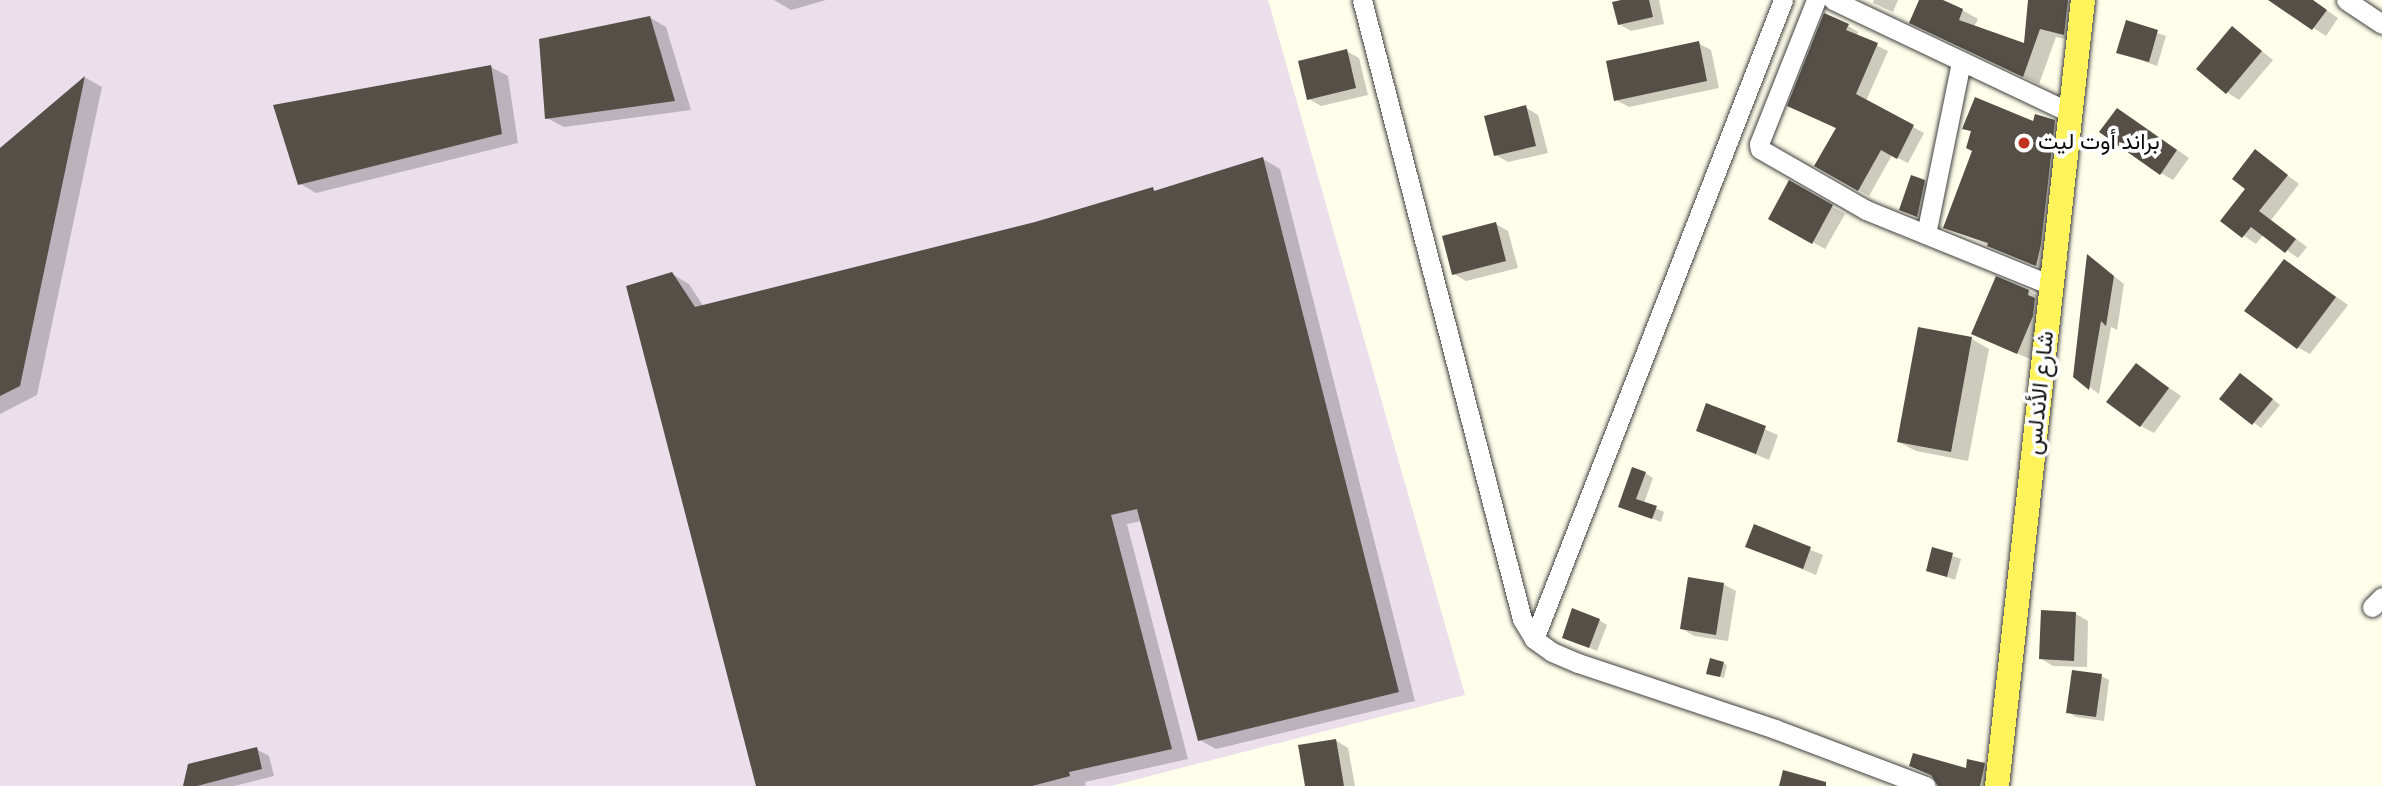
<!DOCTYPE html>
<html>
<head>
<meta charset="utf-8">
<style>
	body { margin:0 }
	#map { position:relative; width:2382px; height:786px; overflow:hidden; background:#fffeeb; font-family:Spectral,Vazirmatn,serif }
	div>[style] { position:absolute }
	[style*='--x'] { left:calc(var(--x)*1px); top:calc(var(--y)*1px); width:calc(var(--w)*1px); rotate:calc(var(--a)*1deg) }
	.industrial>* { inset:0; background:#ebdfeb }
	.shadow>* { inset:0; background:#0003 }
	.building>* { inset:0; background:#554f48 }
	.roads { filter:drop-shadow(0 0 2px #3f3f3f) drop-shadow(0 0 2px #3f3f3f) }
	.minor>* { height:19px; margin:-9.5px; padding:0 9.5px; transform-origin:9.5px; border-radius:9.5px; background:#fff }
	.major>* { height:24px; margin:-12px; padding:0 12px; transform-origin:12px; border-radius:12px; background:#fff35b }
	.dots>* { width:19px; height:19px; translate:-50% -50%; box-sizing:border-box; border:4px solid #fff; border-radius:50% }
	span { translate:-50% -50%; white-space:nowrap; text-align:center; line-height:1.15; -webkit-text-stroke:7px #fff; paint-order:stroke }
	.poi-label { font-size:23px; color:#0c0c0c }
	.left { translate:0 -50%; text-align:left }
	.street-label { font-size:23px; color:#0c0c0c }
</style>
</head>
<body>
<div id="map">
	<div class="industrial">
		<div style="clip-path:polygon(0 0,1268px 0,1465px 695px,1111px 786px,0 786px)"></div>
	</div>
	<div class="shadow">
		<div style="clip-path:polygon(774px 0,826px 0,791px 10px)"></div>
		<div style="clip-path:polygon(1629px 0,1659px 0,1664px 24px,1631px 31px,1619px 24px)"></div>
		<div style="clip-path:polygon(1874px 0,1898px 0,1893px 12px,1873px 3px)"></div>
		<div style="clip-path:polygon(1921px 0,1938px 0,1962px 10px,1978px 19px,1974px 27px,2025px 45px,2030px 0,2083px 0,2079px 42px,2056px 37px,2039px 84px,1927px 31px)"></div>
		<div style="clip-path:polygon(2271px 0,2312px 0,2338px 18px,2326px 36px)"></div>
		<div style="clip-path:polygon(649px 17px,666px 27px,691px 110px,564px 127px,547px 118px)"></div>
		<div style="clip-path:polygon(2127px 23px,2166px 36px,2157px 66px,2118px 52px)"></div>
		<div style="clip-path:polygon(1848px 26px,1858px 32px,1857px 36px,1888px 51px,1866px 101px,1924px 133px,1908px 163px,1892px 155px,1869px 196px,1816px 165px,1837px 129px,1800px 111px)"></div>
		<div style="clip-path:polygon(2233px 28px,2273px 60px,2239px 100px,2227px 92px)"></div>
		<div style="clip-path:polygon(1698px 43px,1711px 50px,1719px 88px,1629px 107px,1616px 100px)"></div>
		<div style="clip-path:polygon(1346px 51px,1359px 58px,1368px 95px,1321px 106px,1309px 99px)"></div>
		<div style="clip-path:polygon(491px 67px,508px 76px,518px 143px,316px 193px,299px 183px)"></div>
		<div style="clip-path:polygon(86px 78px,102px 87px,37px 395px,0 414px,0 150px)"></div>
		<div style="clip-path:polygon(1525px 107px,1538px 115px,1548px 153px,1508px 162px,1496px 155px)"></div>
		<div style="clip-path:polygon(2130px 117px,2189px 158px,2173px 180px,2161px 173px)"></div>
		<div style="clip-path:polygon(2054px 122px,2065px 128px,2047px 270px,1946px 227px,1974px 151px,1972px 132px,1964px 128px)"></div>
		<div style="clip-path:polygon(2256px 152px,2299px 184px,2271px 220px,2307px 247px,2298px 258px,2264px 234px,2256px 244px,2222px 221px,2247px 189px)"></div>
		<div style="clip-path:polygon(1263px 159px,1280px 169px,1415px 701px,1216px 749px,1200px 740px,1142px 521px,1127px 524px,1188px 759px,1085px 782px,1086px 785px,1083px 786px,758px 786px,672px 274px,689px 284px,704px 307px,1036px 224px,1152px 189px,1157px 192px)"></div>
		<div style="clip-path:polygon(1924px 181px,1932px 186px,1925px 220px,1901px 209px)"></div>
		<div style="clip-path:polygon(1790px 182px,1845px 214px,1825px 249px,1770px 218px)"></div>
		<div style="clip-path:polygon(1496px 224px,1508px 231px,1518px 268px,1466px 281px,1454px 274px)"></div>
		<div style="clip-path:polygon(2089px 257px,2124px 284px,2117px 330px,2111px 327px,2099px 394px,2075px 376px)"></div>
		<div style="clip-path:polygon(2297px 269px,2348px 305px,2310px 354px,2297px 347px)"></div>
		<div style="clip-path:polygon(2029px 291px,2041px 298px,2046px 324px,2030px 359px,1985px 340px)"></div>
		<div style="clip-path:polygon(1919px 329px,1972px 339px,1989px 349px,1968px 461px,1916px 451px,1899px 442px)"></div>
		<div style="clip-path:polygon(2136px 365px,2181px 396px,2154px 433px,2141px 426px)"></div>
		<div style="clip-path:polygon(2249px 380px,2280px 405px,2261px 428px,2222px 399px)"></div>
		<div style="clip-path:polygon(1707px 405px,1778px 435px,1769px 460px,1698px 430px)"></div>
		<div style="clip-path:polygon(1645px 473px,1653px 478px,1644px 503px,1664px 512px,1661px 522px,1620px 506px)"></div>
		<div style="clip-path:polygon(1755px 527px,1823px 555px,1816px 575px,1747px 546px)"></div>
		<div style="clip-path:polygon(1934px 549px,1961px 559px,1955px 580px,1928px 570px)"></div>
		<div style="clip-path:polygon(1723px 584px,1736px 591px,1728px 641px,1694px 636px,1681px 628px)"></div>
		<div style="clip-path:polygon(2076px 614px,2088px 621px,2087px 667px,2053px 666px,2040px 658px)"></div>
		<div style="clip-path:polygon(1599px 620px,1607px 625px,1597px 651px,1564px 637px)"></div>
		<div style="clip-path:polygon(1723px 663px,1727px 665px,1724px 678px,1712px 675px)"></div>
		<div style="clip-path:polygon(2101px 676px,2109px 680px,2104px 721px,2076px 717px,2068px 712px)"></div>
		<div style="clip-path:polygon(1335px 740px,1348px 748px,1355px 786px,1307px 786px)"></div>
		<div style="clip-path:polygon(256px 749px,269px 756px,274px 776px,234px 786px,185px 786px)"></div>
		<div style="clip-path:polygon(1984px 764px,1995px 771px,1992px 786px,1938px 786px,1937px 779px,1911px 766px,1967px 770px)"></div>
	</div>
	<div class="building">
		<div style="clip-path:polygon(1621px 0,1649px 0,1653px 17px,1618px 25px,1612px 2px)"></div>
		<div style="clip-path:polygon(1919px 0,1943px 0,1963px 9px,1959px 20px,2024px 43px,2028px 0,2068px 0,2064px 35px,2040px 29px,2023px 77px,1909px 23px)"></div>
		<div style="clip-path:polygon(2268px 0,2313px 0,2327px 10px,2312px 30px)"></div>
		<div style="clip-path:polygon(1824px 13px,1849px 24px,1846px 30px,1878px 43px,1856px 94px,1914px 125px,1897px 159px,1881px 150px,1858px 191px,1814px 166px,1836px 128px,1787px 106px)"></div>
		<div style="clip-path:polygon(650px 16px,675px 101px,545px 119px,539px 39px)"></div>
		<div style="clip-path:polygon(2126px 20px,2158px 30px,2149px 62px,2116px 53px)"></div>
		<div style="clip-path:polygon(2232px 26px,2262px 51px,2226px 94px,2196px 69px)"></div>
		<div style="clip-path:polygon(1699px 41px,1707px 81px,1614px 101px,1606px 61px)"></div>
		<div style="clip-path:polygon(1347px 49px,1356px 88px,1307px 100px,1298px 61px)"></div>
		<div style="clip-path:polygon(491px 65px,502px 134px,298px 185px,273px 105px)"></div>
		<div style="clip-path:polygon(85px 76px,20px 386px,0 396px,0 148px)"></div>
		<div style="clip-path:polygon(1975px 97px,2033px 121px,2035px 114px,2055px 120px,2041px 244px,2036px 266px,1987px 246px,1988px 243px,1943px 228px,1972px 151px,1966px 148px,1971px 131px,1962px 129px)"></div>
		<div style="clip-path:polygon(1526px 105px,1536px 146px,1494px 156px,1484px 116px)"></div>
		<div style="clip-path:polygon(2117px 108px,2177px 150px,2160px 175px,2099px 132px)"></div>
		<div style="clip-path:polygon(2255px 149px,2288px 175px,2259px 211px,2296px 239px,2285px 253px,2251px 227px,2242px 238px,2220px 221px,2245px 189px,2232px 179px)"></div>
		<div style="clip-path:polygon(1263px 157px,1399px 692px,1198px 741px,1137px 509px,1111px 515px,1172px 749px,1069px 772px,1070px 776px,1032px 786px,756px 786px,626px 286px,672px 272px,695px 307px,1035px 222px,1153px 187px,1154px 191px)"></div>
		<div style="clip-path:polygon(1911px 175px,1925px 180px,1917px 217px,1899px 210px)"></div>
		<div style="clip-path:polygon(1789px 180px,1833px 205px,1812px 244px,1768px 219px)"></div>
		<div style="clip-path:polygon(1496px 222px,1506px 261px,1452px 275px,1442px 236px)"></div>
		<div style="clip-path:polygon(2087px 254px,2114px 276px,2106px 326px,2101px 321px,2089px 390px,2073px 377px)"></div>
		<div style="clip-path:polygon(2284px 259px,2336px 297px,2297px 349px,2244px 311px)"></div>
		<div style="clip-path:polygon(1996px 276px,2029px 290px,2028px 295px,2035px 298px,2033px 316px,2017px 354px,1971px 334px)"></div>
		<div style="clip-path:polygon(1918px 327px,1972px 337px,1951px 452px,1897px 442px)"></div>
		<div style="clip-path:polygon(2136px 363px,2169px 388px,2140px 427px,2106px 402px)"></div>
		<div style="clip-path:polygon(2240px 373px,2273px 399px,2252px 425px,2219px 399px)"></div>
		<div style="clip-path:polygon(1706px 403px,1766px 426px,1756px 454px,1696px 431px)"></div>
		<div style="clip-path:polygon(1632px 467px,1646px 472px,1636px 499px,1657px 506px,1652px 519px,1618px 507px)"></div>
		<div style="clip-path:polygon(1754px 524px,1811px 547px,1803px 569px,1745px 547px)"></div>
		<div style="clip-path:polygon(1932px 547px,1953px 553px,1947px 577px,1926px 571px)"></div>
		<div style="clip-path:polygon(1688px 577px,1724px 583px,1716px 635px,1680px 629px)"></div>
		<div style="clip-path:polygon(1572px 608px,1600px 619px,1589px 648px,1562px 638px)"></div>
		<div style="clip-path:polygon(2041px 610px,2076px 612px,2074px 661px,2039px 659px)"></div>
		<div style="clip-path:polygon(1710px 658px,1724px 662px,1720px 677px,1706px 674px)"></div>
		<div style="clip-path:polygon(2072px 670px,2102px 674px,2096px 717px,2066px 713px)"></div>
		<div style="clip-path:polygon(1336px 739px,1344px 786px,1305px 786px,1298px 745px)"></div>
		<div style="clip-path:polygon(257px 747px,262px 769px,197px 786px,183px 786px,188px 764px)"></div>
		<div style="clip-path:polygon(1913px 753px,1966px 768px,1967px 759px,1985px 763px,1980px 786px,1938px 786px,1931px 775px,1909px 766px)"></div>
		<div style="clip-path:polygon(1783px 770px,1826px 782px,1826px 786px,1779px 786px)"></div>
	</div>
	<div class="roads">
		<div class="minor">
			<div style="--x:1362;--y:0;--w:639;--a:75.51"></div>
			<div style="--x:1522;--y:619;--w:23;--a:59"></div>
			<div style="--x:1534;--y:639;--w:22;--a:36"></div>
			<div style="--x:1552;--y:652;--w:28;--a:23"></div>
			<div style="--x:1578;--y:663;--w:208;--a:18.5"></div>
			<div style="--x:1775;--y:729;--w:161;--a:20.7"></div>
			<div style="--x:1816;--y:0;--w:155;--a:111.6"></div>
			<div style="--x:1759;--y:144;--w:5;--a:79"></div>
			<div style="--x:1760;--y:149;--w:122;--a:29.9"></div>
			<div style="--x:1866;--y:210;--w:202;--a:22.1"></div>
			<div style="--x:1833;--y:0;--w:263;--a:25.4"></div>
			<div style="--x:2346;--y:0;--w:43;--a:33.7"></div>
			<div style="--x:1926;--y:234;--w:176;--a:-78.5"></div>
			<div style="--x:2372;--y:607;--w:14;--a:-45"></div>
			<div style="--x:1534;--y:639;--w:686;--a:-68.71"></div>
		</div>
		<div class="major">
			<div style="--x:1997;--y:786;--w:791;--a:-83.76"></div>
		</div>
	</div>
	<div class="dots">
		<div style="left:2024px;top:143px;background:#c2311d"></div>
	</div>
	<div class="poi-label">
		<span class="left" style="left:2038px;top:143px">براند أوت ليت</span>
	</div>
	<div class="street-label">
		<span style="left:2041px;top:393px;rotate:-84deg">شارع الأندلس</span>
	</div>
</div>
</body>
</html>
